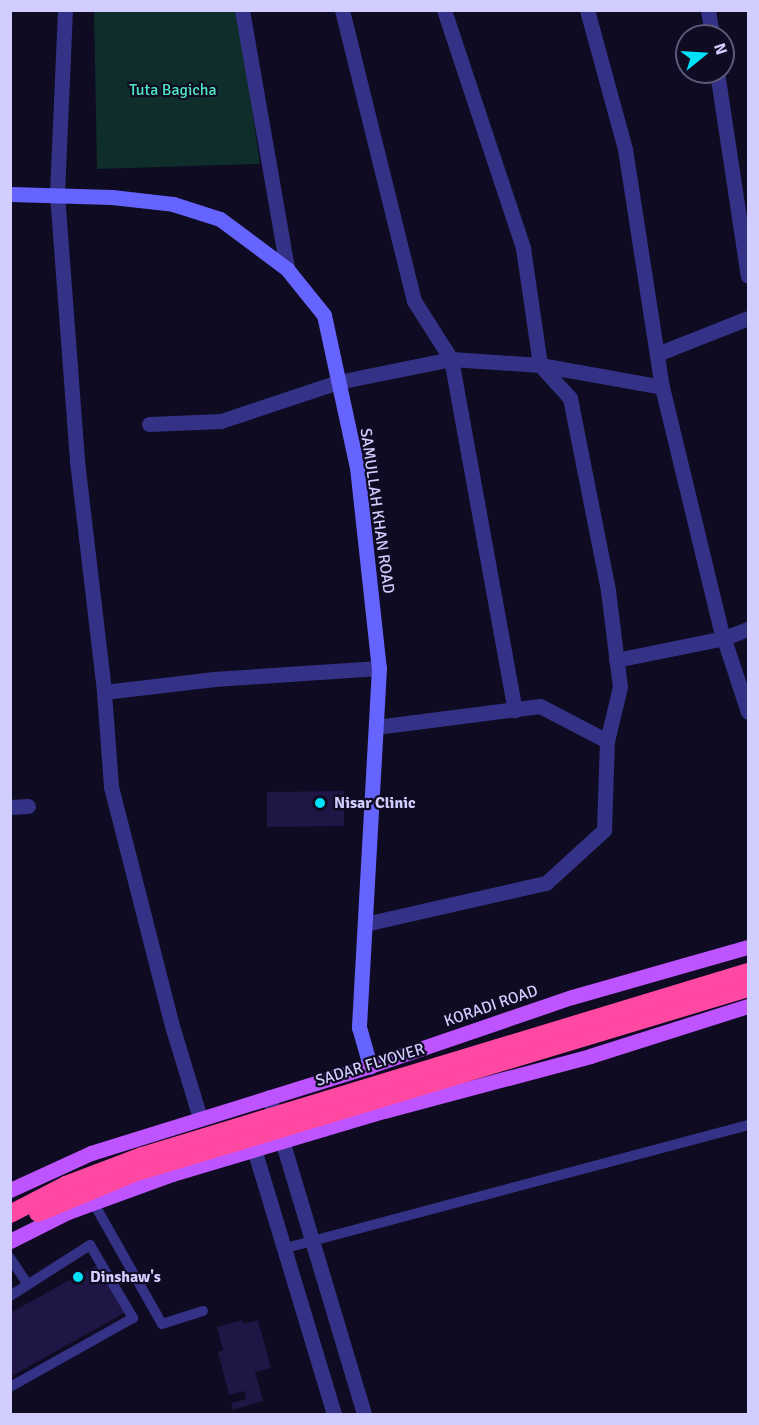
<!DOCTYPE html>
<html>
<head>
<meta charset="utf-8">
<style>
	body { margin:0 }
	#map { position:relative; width:759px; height:1425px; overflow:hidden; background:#0f0b22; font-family:Signika,sans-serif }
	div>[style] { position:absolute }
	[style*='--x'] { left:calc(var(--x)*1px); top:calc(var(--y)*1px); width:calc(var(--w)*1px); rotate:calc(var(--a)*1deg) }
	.green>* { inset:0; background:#0e2d2b }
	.building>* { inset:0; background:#1f1645 }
	.lane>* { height:10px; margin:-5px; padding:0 5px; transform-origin:5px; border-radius:5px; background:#343286 }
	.street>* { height:15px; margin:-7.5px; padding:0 7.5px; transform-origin:7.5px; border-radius:7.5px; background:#343286 }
	.secondary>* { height:15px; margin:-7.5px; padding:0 7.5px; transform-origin:7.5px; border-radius:7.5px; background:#6664ff }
	.primary>* { height:15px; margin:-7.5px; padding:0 7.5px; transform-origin:7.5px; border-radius:7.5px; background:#bd54ff }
	.highway-bridge>* { height:18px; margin:-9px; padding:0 9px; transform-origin:9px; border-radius:9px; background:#ff48a2 }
	.dots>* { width:16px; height:16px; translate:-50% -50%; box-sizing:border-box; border:3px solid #0f0b22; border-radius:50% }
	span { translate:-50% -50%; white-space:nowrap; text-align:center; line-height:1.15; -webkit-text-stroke:4.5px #0f0b22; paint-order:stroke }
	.park-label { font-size:16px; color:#4fe9c1 }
	.street-label { font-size:16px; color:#d2cdff }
	.poi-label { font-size:16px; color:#d2cdff; font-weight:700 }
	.left { translate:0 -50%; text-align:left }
	.frame { position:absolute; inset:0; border:12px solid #d2cdff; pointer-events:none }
	.north { position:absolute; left:675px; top:24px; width:60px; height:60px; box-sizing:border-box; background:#0f0b22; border:2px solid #5d597a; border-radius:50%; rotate:72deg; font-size:16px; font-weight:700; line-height:24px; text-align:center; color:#d2cdff }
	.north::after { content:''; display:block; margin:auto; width:21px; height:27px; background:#00e2f8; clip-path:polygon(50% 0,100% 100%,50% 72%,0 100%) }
</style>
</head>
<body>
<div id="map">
	<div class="green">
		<div style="clip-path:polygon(94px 11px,238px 11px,260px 164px,97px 169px)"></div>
	</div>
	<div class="building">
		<div style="clip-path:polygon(344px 791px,344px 826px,267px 827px,267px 792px)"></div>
		<div style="clip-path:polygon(97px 1265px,126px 1312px,10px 1377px,10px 1313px)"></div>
		<div style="clip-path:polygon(242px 1320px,243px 1324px,258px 1320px,271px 1368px,255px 1372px,263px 1401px,233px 1410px,231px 1403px,246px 1399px,244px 1391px,229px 1395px,218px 1352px,223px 1350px,217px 1327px)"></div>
	</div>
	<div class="lane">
		<div style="--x:93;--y:1202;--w:140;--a:60.5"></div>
		<div style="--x:162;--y:1324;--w:43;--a:-17.6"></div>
		<div style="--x:286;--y:1248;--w:478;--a:-14.9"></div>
		<div style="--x:10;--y:1258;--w:32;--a:56"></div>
		<div style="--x:10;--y:1296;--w:95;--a:-32.5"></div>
		<div style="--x:90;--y:1245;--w:85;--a:59.5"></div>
		<div style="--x:133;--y:1318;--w:141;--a:150.7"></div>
	</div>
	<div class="street">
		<div style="--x:65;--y:10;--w:184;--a:92.5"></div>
		<div style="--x:57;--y:194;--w:268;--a:85.7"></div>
		<div style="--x:77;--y:461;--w:233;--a:83.3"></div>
		<div style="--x:242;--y:10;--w:263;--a:80.1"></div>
		<div style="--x:444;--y:10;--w:251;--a:71.6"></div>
		<div style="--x:523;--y:248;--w:118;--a:81.7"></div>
		<div style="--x:540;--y:365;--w:89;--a:-176.1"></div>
		<div style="--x:451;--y:359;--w:357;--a:79.7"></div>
		<div style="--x:587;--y:10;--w:144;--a:74.7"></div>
		<div style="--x:625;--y:149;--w:241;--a:81.2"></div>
		<div style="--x:662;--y:387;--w:250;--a:76.4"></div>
		<div style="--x:721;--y:630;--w:86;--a:71.8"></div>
		<div style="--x:708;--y:10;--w:26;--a:81"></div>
		<div style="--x:717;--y:72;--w:206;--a:81.4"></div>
		<div style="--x:657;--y:354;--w:98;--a:-21.6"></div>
		<div style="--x:149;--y:424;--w:72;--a:-2.4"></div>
		<div style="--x:221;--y:421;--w:123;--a:-18.4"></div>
		<div style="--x:338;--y:382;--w:115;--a:-11.5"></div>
		<div style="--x:451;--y:359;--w:69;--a:-122.5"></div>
		<div style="--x:414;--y:301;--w:300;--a:-103.9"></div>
		<div style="--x:616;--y:660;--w:110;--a:-11.5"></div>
		<div style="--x:724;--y:638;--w:26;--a:-21"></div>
		<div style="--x:376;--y:727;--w:165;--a:-7.3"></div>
		<div style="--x:540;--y:706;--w:76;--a:27.6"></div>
		<div style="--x:10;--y:807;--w:18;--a:-3"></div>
		<div style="--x:365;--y:924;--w:186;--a:-12.8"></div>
		<div style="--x:546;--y:883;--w:79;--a:-42.4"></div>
		<div style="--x:604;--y:830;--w:89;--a:-88.1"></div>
		<div style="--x:607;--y:741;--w:56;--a:-76.5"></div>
		<div style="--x:620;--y:687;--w:98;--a:-97.1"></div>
		<div style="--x:608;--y:590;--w:196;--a:-101.2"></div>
		<div style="--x:570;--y:398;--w:45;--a:-132.3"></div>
		<div style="--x:540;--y:365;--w:124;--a:10.2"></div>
		<div style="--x:269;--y:1097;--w:331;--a:73.3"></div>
		<div style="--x:200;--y:1118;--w:96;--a:-106.9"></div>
		<div style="--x:172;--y:1026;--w:247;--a:-104.3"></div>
		<div style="--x:111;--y:787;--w:95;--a:-94.2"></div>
		<div style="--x:104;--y:692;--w:111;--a:-6.7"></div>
		<div style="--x:214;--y:679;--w:165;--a:-3.8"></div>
		<div style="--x:251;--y:1139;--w:287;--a:73.2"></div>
	</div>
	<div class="secondary">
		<div style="--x:10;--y:194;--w:102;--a:1.7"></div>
		<div style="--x:112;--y:197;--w:61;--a:6.5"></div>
		<div style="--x:173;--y:204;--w:49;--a:17.7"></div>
		<div style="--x:220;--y:219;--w:84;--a:36.7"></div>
		<div style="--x:287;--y:269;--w:59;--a:51.2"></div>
		<div style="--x:324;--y:315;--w:156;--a:77.8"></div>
		<div style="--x:357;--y:467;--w:202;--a:83.8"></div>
		<div style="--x:379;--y:668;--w:360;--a:93.2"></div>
		<div style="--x:359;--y:1027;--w:41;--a:74.2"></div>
	</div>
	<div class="primary">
		<div style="--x:10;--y:1190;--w:89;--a:-24.6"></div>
		<div style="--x:91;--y:1153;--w:292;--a:-17.3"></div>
		<div style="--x:370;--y:1066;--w:213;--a:-18.9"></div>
		<div style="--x:572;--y:997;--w:183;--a:-15.9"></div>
		<div style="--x:10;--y:1241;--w:65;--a:-26.6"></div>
		<div style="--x:68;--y:1212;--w:111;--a:-20.1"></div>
		<div style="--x:172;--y:1174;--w:221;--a:-16.6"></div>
		<div style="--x:384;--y:1111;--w:213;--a:-14.9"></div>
		<div style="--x:590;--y:1056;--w:166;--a:-17.6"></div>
	</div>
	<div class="highway-bridge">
		<div style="--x:38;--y:1213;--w:104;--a:-22.6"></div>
		<div style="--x:134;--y:1173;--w:641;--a:-16.77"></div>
		<div style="--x:10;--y:1214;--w:63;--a:-27.4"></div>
		<div style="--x:66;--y:1185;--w:81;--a:-20.9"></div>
		<div style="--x:142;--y:1156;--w:633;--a:-16.89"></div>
	</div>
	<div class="dots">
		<div style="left:320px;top:803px;background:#00e2f8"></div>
		<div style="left:78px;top:1277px;background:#00e2f8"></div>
	</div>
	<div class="park-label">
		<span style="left:173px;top:90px">Tuta Bagicha</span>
	</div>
	<div class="street-label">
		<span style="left:377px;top:511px;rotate:82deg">SAMULLAH KHAN ROAD</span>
		<span style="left:491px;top:1006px;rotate:-19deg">KORADI ROAD</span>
		<span style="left:370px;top:1065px;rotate:-17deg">SADAR FLYOVER</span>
	</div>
	<div class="poi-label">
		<span class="left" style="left:334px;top:803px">Nisar Clinic</span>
		<span class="left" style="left:90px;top:1277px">Dinshaw's</span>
	</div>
	<div class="frame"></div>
	<div class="north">N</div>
</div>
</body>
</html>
